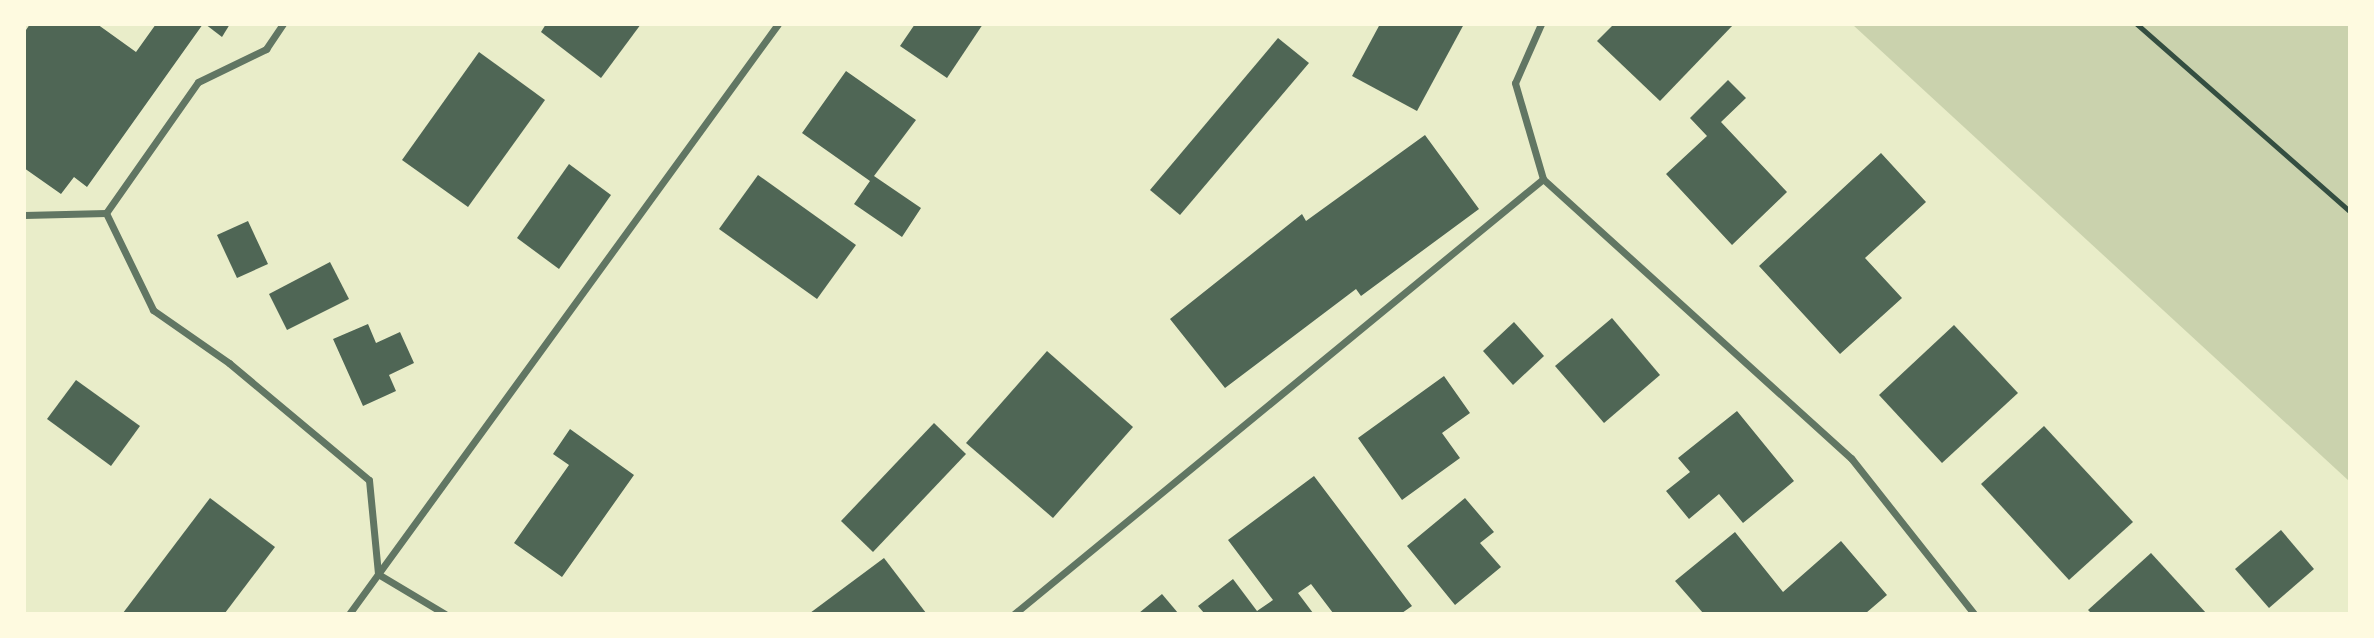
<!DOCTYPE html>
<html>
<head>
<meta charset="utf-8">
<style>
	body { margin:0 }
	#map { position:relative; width:2374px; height:638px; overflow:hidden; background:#e9edc9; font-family:Commissioner,sans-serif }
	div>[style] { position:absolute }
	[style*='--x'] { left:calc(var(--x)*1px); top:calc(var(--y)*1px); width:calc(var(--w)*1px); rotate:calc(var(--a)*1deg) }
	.green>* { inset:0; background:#cad2ad }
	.building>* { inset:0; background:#4f6655 }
	.path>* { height:4.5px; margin:-2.25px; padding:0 2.25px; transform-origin:2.25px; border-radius:2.25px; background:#344e41 }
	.minor>* { height:7px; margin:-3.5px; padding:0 3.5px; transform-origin:3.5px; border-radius:3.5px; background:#617663 }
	span { translate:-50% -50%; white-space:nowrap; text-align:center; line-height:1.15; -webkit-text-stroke:5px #fefae0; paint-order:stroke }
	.frame { position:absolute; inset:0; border:26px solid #fefae0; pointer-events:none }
</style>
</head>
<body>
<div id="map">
	<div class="green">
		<div style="clip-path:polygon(1853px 25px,2349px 25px,2349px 481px)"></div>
	</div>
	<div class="building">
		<div style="clip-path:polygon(30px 24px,97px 24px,136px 52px,156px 24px,203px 24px,87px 187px,74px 177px,61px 194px,24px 168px,24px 33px)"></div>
		<div style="clip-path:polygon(205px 24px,230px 24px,222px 37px)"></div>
		<div style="clip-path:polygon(546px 24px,641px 24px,601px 78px,541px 32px)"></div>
		<div style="clip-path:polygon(915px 24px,983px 24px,947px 78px,900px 46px)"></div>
		<div style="clip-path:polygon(1380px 24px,1464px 24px,1417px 111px,1352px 76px)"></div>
		<div style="clip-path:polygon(1614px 24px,1734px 24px,1660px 101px,1597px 41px)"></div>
		<div style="clip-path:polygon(1278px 38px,1309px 63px,1180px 215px,1150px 190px)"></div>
		<div style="clip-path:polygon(479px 52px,545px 100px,468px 207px,402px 160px)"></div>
		<div style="clip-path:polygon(846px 71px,916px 120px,874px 176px,921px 208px,902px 237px,854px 204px,870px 181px,802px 133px)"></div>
		<div style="clip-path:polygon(1728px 80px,1746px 98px,1721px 122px,1787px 192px,1732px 245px,1666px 174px,1707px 136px,1690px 118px)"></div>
		<div style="clip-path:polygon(1425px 135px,1479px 209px,1361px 296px,1356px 289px,1225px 388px,1170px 319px,1302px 214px,1306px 221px)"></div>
		<div style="clip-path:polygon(1881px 153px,1926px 202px,1865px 258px,1902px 298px,1840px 354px,1759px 266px)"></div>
		<div style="clip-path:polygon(569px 164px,611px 195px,559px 269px,517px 238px)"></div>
		<div style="clip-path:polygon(758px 175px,856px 245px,817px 299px,719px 229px)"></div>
		<div style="clip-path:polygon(248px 221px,268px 264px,237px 278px,217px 235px)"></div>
		<div style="clip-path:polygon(330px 262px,349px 299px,287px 330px,269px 294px)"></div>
		<div style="clip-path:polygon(1612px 318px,1660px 375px,1604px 423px,1555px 366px)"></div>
		<div style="clip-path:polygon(1514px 322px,1544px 356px,1513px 385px,1483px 351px)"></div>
		<div style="clip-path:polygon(368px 324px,376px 343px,400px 332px,414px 363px,389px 375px,396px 391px,363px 406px,333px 339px)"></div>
		<div style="clip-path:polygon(1954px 325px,2018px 393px,1942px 463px,1879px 395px)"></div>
		<div style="clip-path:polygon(1047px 351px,1133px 427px,1053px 518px,966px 443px)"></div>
		<div style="clip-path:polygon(1444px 376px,1470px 413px,1442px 433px,1460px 458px,1402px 500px,1358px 438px)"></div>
		<div style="clip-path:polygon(76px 380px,140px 426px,111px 466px,47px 419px)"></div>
		<div style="clip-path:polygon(1737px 411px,1794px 481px,1743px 523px,1719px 494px,1689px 519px,1666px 491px,1690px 472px,1678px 458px)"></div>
		<div style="clip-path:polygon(934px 423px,966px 454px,873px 552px,841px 521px)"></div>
		<div style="clip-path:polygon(2044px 426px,2133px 522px,2069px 580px,1981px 484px)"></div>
		<div style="clip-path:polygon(570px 429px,634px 475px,562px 577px,514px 543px,569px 465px,553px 454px)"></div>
		<div style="clip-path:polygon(1314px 476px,1412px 606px,1402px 613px,1333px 613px,1311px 584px,1298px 593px,1313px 613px,1204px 613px,1198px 606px,1233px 579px,1257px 611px,1273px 600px,1228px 540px)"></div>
		<div style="clip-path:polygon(210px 498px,275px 547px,225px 613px,123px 613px)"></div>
		<div style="clip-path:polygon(1465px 498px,1494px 532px,1480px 543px,1501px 567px,1455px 605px,1407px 546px)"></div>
		<div style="clip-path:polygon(2281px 530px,2314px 569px,2269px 608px,2235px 569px)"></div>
		<div style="clip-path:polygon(1735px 532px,1783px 592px,1841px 541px,1887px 595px,1866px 613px,1703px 613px,1675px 581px)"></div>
		<div style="clip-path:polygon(2151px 553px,2206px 613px,2091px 613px,2088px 610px)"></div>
		<div style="clip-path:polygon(884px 558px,926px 613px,810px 613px)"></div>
		<div style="clip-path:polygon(1162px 594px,1178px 613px,1139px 613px)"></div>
	</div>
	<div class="path">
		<div style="--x:2137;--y:24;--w:283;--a:41.3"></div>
	</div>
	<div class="minor">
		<div style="--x:1541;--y:24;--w:64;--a:113.8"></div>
		<div style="--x:1515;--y:83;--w:100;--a:73.7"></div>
		<div style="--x:106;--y:213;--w:160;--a:-54.9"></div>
		<div style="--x:198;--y:82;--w:76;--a:-25.9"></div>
		<div style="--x:266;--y:49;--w:30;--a:-56"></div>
		<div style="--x:24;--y:215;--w:82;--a:-1.4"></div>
		<div style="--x:106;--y:213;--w:108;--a:64.1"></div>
		<div style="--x:153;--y:310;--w:93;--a:34.9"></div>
		<div style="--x:229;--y:363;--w:182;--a:39.9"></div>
		<div style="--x:369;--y:480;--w:94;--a:84.5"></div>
		<div style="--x:378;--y:574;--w:78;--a:30.8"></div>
		<div style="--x:349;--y:614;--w:729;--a:-53.98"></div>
		<div style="--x:1014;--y:614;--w:685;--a:-39.43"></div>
		<div style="--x:1543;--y:179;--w:416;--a:42.2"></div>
		<div style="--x:1851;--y:458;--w:199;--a:51.7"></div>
	</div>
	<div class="frame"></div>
</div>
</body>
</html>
